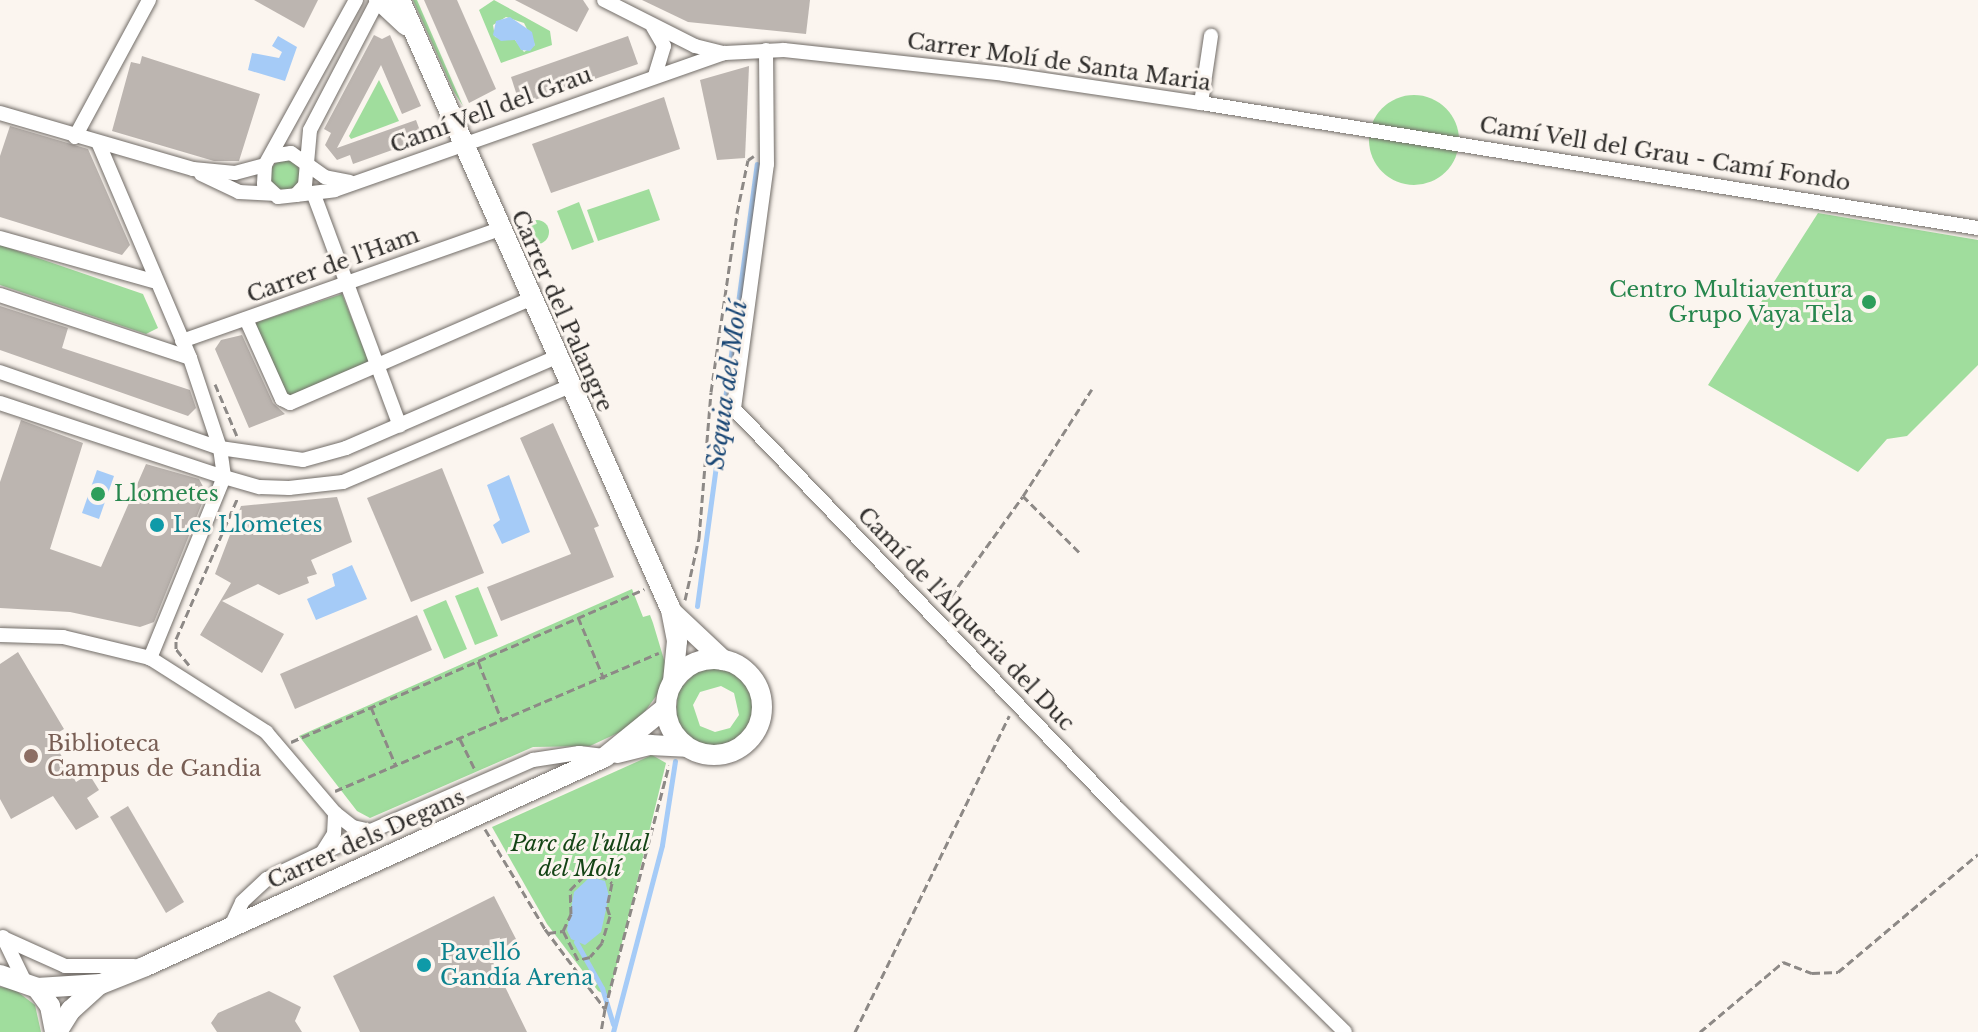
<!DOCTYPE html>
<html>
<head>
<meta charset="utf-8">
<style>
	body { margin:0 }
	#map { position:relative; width:1978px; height:1032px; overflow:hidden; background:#fbf5ef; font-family:"Libre Baskerville",serif }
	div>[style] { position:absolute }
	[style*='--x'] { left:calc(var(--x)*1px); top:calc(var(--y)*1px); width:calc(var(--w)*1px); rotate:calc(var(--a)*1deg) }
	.green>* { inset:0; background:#a0dd9d }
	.round { border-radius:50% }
	.water>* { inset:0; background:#a5cbf7 }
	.stream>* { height:5px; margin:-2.5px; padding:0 2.5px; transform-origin:2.5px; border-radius:2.5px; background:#a5cbf7 }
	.building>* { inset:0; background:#bcb5b0 }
	.path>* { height:3px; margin-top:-1.5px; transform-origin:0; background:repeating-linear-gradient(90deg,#8d8986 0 8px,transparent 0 12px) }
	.roads { filter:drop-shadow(0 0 2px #716c67) drop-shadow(0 0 2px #716c67) }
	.street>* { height:14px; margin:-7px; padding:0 7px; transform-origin:7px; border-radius:7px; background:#fff }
	.secondary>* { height:20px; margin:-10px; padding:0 10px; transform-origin:10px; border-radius:10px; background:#fff }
	.secondary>.ring { margin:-10px; padding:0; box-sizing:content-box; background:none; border:20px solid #fff; border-radius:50% }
	.dots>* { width:22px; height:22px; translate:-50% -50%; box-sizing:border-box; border:4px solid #fbf5ef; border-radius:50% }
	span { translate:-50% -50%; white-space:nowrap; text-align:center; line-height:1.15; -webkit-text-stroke:6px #fbf5ef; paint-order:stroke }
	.street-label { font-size:22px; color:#302e2c }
	.leisure-label { font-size:22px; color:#27864d }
	.right { translate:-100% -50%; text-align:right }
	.left { translate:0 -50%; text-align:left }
	.culture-label { font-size:22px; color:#0d838f }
	.education-label { font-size:22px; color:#785e54 }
	.park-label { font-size:22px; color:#144415; font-style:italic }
	.water-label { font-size:24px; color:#1a4775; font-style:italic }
</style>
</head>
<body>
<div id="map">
	<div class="green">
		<div style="clip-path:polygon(413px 0,417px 0,463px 106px,454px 92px)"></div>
		<div style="clip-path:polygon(evenodd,494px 0,550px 31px,552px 45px,501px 63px,479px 10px,494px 0,506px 17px,524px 23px,535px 45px,524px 52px,515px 40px,495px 37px,493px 25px,506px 17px)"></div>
		<div style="clip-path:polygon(379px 80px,399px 121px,351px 139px,349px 136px)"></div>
		<div class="round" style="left:1369px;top:95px;width:90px;height:90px"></div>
		<div class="round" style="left:270px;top:160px;width:30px;height:30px"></div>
		<div style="clip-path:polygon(649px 189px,660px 220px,598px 241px,587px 210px)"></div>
		<div style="clip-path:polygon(579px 202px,594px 242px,572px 250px,557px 211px)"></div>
		<div style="clip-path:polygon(1818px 213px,1978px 240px,1978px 365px,1907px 436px,1887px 439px,1858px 472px,1708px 385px)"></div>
		<div class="round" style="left:525px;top:220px;width:24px;height:24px"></div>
		<div style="clip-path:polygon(0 245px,143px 294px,158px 328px,146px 334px,0 285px)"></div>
		<div style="clip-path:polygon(342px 294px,370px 365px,293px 396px,284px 395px,252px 324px)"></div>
		<div style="clip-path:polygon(478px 587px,498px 636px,475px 645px,455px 596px)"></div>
		<div style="clip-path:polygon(632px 589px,643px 617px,650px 615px,653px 623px,665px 663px,662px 688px,635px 725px,590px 746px,533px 747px,370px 818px,357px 811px,299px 736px)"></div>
		<div style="clip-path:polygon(446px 600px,467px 649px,444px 659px,423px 610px)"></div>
		<div style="clip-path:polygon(evenodd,709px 668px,735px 672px,753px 691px,755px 718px,750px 730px,729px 746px,702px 746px,681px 730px,676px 718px,678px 691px,696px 672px,709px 668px,721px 686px,734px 693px,739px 715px,730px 728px,715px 732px,700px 726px,693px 705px,700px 692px,721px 686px)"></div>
		<div style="clip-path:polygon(652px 755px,666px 763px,609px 996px,598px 991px,547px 924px,492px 827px)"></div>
		<div style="clip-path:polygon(0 987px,14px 989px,35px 1005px,41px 1032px,0 1032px)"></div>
	</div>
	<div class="water">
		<div style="clip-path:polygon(510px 17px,532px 32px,535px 45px,530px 51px,521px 50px,515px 40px,501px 41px,493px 35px,496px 21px)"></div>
		<div style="clip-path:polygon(278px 36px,297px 47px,285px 81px,248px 70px,252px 53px,279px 58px,282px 52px,272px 46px)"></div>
		<div style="clip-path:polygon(97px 470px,114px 476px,99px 519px,82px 513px)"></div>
		<div style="clip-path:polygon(509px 475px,530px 532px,502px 544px,493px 525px,500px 520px,487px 485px)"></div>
		<div style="clip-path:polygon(352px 565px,367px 599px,316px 620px,307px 599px,335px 586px,332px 574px)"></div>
		<div style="clip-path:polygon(590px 877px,605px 881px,609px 896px,601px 932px,585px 945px,571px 939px,567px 930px,574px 892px)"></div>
	</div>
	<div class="stream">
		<div style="--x:697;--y:606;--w:446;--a:-82.3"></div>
		<div style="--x:576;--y:942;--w:53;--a:60.5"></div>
		<div style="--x:602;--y:988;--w:38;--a:73"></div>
		<div style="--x:613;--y:1032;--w:193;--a:-75.3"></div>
		<div style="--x:662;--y:845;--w:85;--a:-81.2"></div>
	</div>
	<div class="building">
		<div style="clip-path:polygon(254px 0,318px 0,304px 28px)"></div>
		<div style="clip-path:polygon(424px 0,457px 0,496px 89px,469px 103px)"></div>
		<div style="clip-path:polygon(515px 0,583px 0,589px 9px,577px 32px)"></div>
		<div style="clip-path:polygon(642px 0,810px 0,806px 34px,688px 22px)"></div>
		<div style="clip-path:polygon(374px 35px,382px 39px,390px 35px,421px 106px,402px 114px,381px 65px,337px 148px,416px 120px,423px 139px,353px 164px,350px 155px,337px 160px,325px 145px,331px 133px,324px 129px)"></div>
		<div style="clip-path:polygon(628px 36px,638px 64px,520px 105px,511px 77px)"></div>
		<div style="clip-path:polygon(142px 56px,260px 94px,239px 161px,214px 161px,112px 131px,131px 62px,140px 64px)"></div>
		<div style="clip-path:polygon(749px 66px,745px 158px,717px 160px,700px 80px)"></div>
		<div style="clip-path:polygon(664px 97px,680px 149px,551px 193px,532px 144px)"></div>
		<div style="clip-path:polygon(10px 126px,88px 149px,130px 245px,122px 255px,0 217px,0 156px)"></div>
		<div style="clip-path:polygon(0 306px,68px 328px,62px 348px,190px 390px,196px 408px,188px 416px,0 350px)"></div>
		<div style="clip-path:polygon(242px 335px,273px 403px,285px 414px,249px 428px,215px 349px,221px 340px)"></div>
		<div style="clip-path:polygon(21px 420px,83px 443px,50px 549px,101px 567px,146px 464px,199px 479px,206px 492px,203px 501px,154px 622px,140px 627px,70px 612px,0 608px,0 482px)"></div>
		<div style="clip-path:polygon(553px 423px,599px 526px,594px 528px,614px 577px,501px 621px,487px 587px,571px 554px,520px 438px)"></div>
		<div style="clip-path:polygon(442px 468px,484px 573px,411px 602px,367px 498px)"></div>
		<div style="clip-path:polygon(337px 497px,352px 542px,311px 560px,317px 574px,307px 577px,309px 583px,279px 595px,258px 584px,222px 601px,284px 634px,262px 673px,200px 635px,231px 583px,215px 574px,241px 506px)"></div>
		<div style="clip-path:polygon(417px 615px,432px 650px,295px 709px,280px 674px)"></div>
		<div style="clip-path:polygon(18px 652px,64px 729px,51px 737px,76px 782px,89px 774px,99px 790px,87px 798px,99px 817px,76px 830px,53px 796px,11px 819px,0 799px,0 664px)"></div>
		<div style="clip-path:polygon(128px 806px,184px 902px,166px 913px,110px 817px)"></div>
		<div style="clip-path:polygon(494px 896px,517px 941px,489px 954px,527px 1032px,360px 1032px,333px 976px)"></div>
		<div style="clip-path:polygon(269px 991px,301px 1007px,295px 1021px,302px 1032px,217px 1032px,211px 1023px,218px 1013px)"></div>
	</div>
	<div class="path">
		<div style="--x:215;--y:384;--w:56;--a:67.1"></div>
		<div style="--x:1079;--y:552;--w:79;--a:-135"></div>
		<div style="--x:1023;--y:496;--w:127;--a:-57.2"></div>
		<div style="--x:685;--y:600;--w:64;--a:-77.3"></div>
		<div style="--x:699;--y:538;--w:146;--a:-85.3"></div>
		<div style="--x:711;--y:392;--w:181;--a:-81.7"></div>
		<div style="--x:737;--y:213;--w:54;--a:-78.3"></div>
		<div style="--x:748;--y:160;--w:7;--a:-34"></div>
		<div style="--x:944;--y:606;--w:135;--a:-54.3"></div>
		<div style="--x:578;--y:617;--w:67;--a:67.2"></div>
		<div style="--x:478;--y:661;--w:65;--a:68.2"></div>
		<div style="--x:189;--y:665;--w:21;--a:-129"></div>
		<div style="--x:176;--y:649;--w:10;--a:-90"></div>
		<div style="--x:176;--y:639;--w:155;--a:-66.4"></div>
		<div style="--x:371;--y:707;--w:64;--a:67"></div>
		<div style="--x:460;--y:739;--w:34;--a:64"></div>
		<div style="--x:291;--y:742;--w:385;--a:-23.4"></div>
		<div style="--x:335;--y:791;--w:352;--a:-23.1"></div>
		<div style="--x:485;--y:829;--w:117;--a:59"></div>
		<div style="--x:545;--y:929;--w:100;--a:53.1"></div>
		<div style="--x:605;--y:1009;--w:23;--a:100"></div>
		<div style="--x:601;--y:874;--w:14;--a:39"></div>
		<div style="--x:612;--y:883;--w:25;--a:102"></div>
		<div style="--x:607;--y:907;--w:9;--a:72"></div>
		<div style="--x:610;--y:916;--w:28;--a:107"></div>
		<div style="--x:602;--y:943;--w:18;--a:131"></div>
		<div style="--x:590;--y:957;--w:12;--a:166"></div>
		<div style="--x:578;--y:960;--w:33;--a:-117"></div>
		<div style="--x:563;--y:931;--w:19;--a:-65"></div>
		<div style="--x:571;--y:914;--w:24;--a:-92"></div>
		<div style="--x:570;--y:890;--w:21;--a:-45"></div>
		<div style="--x:585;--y:875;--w:16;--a:-4"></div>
		<div style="--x:548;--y:933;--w:15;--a:-8"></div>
		<div style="--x:605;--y:1009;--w:252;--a:-75.3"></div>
		<div style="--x:855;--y:1032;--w:352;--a:-64"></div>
		<div style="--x:1700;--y:1032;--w:109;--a:-40.1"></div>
		<div style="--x:1783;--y:962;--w:31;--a:21"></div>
		<div style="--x:1812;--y:973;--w:26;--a:-2"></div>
		<div style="--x:1838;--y:972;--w:183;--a:-40.1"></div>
	</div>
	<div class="roads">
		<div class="street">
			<div style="--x:356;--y:0;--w:188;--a:118.9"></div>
			<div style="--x:265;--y:165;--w:19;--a:93"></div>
			<div style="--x:264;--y:184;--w:19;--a:43"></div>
			<div style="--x:278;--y:197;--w:18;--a:-6"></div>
			<div style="--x:296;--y:195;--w:13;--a:-48"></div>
			<div style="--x:305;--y:185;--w:55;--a:-84.8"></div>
			<div style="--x:310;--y:130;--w:147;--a:-62.4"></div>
			<div style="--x:604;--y:0;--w:102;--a:26.8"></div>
			<div style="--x:695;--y:46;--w:30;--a:14"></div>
			<div style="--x:653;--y:27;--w:22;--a:60"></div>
			<div style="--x:664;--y:46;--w:30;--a:107"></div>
			<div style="--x:766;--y:50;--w:114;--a:89.5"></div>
			<div style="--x:767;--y:164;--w:247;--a:97.7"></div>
			<div style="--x:734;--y:409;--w:554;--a:46.17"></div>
			<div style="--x:1118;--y:809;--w:318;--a:44.5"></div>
			<div style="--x:1201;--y:103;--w:68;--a:-81.5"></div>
			<div style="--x:0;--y:113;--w:201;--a:16.2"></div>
			<div style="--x:193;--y:169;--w:42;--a:5.4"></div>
			<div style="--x:235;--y:173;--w:31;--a:-15"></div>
			<div style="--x:75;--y:137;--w:156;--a:-61.6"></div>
			<div style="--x:98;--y:142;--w:235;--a:66.9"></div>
			<div style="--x:190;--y:358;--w:95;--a:71.6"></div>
			<div style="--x:220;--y:448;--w:29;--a:82"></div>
			<div style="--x:224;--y:477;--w:196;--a:112.2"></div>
			<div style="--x:272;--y:156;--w:19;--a:-9"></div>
			<div style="--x:291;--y:153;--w:42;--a:35.2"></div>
			<div style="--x:325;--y:177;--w:25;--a:11"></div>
			<div style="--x:201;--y:174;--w:42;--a:25.3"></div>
			<div style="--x:239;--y:192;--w:33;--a:3"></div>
			<div style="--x:296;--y:195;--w:39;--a:-7"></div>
			<div style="--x:335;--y:190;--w:413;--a:-19.4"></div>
			<div style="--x:725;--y:53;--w:59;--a:-2.9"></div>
			<div style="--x:784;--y:50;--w:221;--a:6.2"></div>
			<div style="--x:1004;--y:74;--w:199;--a:8.4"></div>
			<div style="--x:1201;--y:103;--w:787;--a:9.14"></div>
			<div style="--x:314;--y:195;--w:246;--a:69.6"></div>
			<div style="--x:0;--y:238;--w:159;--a:15.7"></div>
			<div style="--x:0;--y:295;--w:200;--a:18.3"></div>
			<div style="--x:246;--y:319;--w:88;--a:65.8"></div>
			<div style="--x:282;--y:399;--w:9;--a:27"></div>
			<div style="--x:290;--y:403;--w:262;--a:-23.4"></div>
			<div style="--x:182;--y:341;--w:335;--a:-19.4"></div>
			<div style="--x:0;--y:372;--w:233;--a:19.1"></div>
			<div style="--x:220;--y:448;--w:84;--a:8.2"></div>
			<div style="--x:303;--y:460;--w:45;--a:-15.6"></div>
			<div style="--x:346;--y:448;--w:229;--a:-23.4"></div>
			<div style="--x:0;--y:403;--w:236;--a:18.3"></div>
			<div style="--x:224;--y:477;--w:37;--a:16"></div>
			<div style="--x:260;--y:487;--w:29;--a:2"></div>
			<div style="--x:289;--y:488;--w:54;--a:-6.3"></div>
			<div style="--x:343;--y:482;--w:246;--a:-22.9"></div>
			<div style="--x:0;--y:635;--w:63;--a:1.8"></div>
			<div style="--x:63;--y:637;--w:89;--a:13.6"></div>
			<div style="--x:150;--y:658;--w:138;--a:32.5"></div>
			<div style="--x:266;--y:732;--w:106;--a:49.6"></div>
			<div style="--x:335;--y:813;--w:23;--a:38"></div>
			<div style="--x:353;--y:827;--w:18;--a:13"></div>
			<div style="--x:371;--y:831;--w:177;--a:-23.7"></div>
			<div style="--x:533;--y:760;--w:47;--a:-8.7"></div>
			<div style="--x:579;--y:753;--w:25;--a:7"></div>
			<div style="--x:324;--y:852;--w:51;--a:-24.1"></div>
			<div style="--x:231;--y:926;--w:26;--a:-65"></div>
			<div style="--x:242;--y:902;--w:34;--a:-43"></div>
			<div style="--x:267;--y:879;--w:61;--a:-25.3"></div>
			<div style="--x:322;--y:853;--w:22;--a:-58"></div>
			<div style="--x:334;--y:834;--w:21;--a:-87"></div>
			<div style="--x:3;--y:937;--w:48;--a:64"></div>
			<div style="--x:3;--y:938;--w:68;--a:24.3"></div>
			<div style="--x:65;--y:966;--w:69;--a:0"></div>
		</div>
		<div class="secondary">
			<div style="--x:379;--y:0;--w:37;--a:43"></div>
			<div style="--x:400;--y:0;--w:667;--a:66.05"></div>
			<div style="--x:671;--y:610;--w:32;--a:79"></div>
			<div style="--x:677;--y:641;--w:41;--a:95.6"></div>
			<div style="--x:673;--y:613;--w:69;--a:43.2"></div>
			<div class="ring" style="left:666px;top:659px;width:76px;height:76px"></div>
			<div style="--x:617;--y:753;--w:34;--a:-14"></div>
			<div style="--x:650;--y:745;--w:36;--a:3"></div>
			<div style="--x:0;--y:975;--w:39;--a:19"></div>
			<div style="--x:37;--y:988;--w:22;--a:54"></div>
			<div style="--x:50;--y:1006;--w:26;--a:79"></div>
			<div style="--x:37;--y:988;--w:64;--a:-3.6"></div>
			<div style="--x:101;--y:984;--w:48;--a:-21.8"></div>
			<div style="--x:146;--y:966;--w:504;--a:-24.48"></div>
			<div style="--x:605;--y:757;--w:76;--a:-39.1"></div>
			<div style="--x:57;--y:1032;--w:26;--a:-58"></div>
			<div style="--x:71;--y:1010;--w:36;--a:-42"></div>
		</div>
	</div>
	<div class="dots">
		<div style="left:1869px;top:302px;background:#2e9e5b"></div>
		<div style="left:98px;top:494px;background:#2e9e5b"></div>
		<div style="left:157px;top:525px;background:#0f9aa8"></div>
		<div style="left:31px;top:756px;background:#8d6e63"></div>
		<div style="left:424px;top:965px;background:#0f9aa8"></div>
	</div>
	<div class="street-label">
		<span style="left:1059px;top:62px;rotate:8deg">Carrer Molí de Santa Maria</span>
		<span style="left:491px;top:110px;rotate:-20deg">Camí Vell del Grau</span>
		<span style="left:1665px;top:154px;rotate:9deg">Camí Vell del Grau - Camí Fondo</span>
		<span style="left:333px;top:265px;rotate:-20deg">Carrer de l'Ham</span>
		<span style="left:562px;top:311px;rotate:66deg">Carrer del Palangre</span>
		<span style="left:966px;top:619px;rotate:46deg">Camí de l'Alqueria del Duc</span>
		<span style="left:366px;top:839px;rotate:-24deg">Carrer dels Degans</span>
	</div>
	<div class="leisure-label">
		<span class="right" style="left:1853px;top:302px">Centro Multiaventura<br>Grupo Vaya Tela</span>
		<span class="left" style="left:114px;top:494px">Llometes</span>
	</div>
	<div class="culture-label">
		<span class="left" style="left:173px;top:525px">Les Llometes</span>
		<span class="left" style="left:440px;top:965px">Pavelló<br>Gandía Arena</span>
	</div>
	<div class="education-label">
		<span class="left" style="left:47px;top:756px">Biblioteca<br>Campus de Gandia</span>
	</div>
	<div class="park-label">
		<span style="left:580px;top:856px">Parc de l'ullal<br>del Molí</span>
	</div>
	<div class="water-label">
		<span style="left:727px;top:385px;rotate:-82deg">Sèquia del Molí</span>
	</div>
</div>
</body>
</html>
